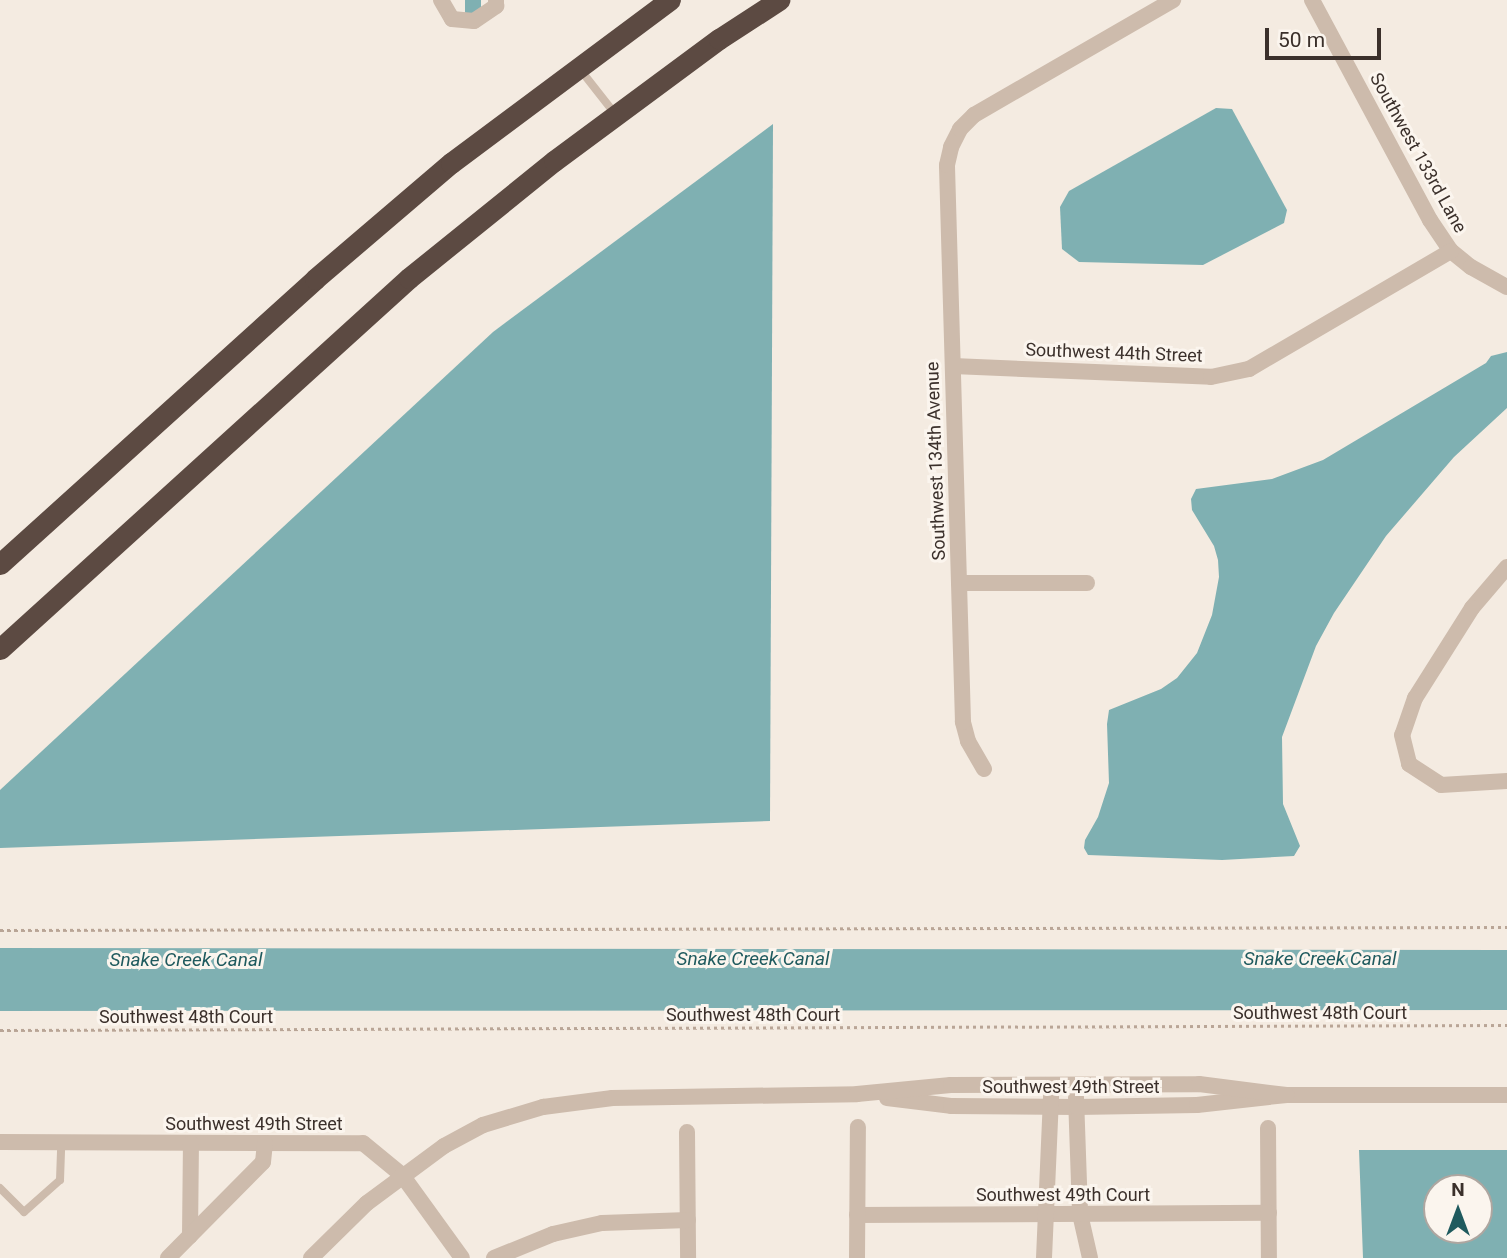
<!DOCTYPE html>
<html>
<head>
<meta charset="utf-8">
<style>
	body { margin:0 }
	#map { position:relative; width:1507px; height:1258px; overflow:hidden; background:#f4ebe1; font-family:Roboto,sans-serif }
	div>[style] { position:absolute }
	[style*='--x'] { left:calc(var(--x)*1px); top:calc(var(--y)*1px); width:calc(var(--w)*1px); rotate:calc(var(--a)*1deg) }
	.water>* { inset:0; background:#7fb0b2 }
	.canal>* { height:16px; margin:-8px; padding:0 8px; transform-origin:8px; border-radius:8px; background:#7fb0b2 }
	.path>* { height:2.5px; margin-top:-1.25px; transform-origin:0; background:repeating-linear-gradient(90deg,#b9a596 0 3.5px,transparent 0 7px) }
	.lane>* { height:8px; margin:-4px; padding:0 4px; transform-origin:4px; border-radius:4px; background:#cdbbac }
	.street>* { height:16px; margin:-8px; padding:0 8px; transform-origin:8px; border-radius:8px; background:#cdbbac }
	.highway>* { height:21px; margin:-10.5px; padding:0 10.5px; transform-origin:10.5px; border-radius:10.5px; background:#5c4a42 }
	span { translate:-50% -50%; white-space:nowrap; text-align:center; line-height:1.15; -webkit-text-stroke:6px #fbf5ee; paint-order:stroke }
	.street-label { font-size:18px; color:#3b302b }
	.water-label { font-size:19px; color:#1f5a5e; font-style:italic }
	.north { position:absolute; left:1423px; top:1174px; width:70px; height:70px; box-sizing:border-box; background:#fbf5ee; border:2px solid #aea6a0; border-radius:50%; rotate:0deg; font-size:19px; font-weight:700; line-height:28px; text-align:center; color:#3b302b }
	.north::after { content:''; display:block; margin:auto; width:24px; height:32px; background:#1f5a5e; clip-path:polygon(50% 0,100% 100%,50% 72%,0 100%) }
	.scale { position:absolute; left:1265px; top:28px; width:116px; height:32px; box-sizing:border-box; border:4px solid #3b302b; border-top:0; padding-left:9px; font-size:21px; line-height:24px; white-space:nowrap; color:#3b302b; -webkit-text-stroke:5px #fbf5ee; paint-order:stroke }
</style>
</head>
<body>
<div id="map">
	<div class="water">
		<div style="clip-path:polygon(1216px 108px,1232px 109px,1287px 210px,1284px 223px,1203px 265px,1079px 262px,1062px 249px,1060px 207px,1069px 191px)"></div>
		<div style="clip-path:polygon(773px 124px,770px 821px,0 848px,0 790px,493px 332px)"></div>
		<div style="clip-path:polygon(1507px 352px,1507px 408px,1454px 457px,1386px 536px,1334px 613px,1316px 646px,1282px 737px,1283px 804px,1300px 846px,1294px 856px,1222px 860px,1088px 855px,1084px 848px,1085px 840px,1098px 817px,1109px 783px,1107px 724px,1109px 710px,1161px 689px,1177px 678px,1197px 653px,1212px 615px,1219px 577px,1218px 560px,1214px 546px,1192px 510px,1191px 499px,1196px 489px,1272px 479px,1323px 460px,1486px 363px,1491px 356px)"></div>
		<div style="clip-path:polygon(0 948px,1507px 950px,1507px 1010px,0 1011px)"></div>
		<div style="clip-path:polygon(evenodd,1359px 1150px,1507px 1150px,1507px 1258px,1363px 1258px,1359px 1150px,1437px 1188px,1479px 1188px,1479px 1230px,1437px 1230px,1437px 1188px)"></div>
	</div>
	<div class="canal">
		<div style="--x:473;--y:0;--w:12;--a:90"></div>
	</div>
	<div class="path">
		<div style="--x:0;--y:930;--w:1507;--a:-0.11"></div>
		<div style="--x:0;--y:1030;--w:1507;--a:-0.19"></div>
	</div>
	<div class="lane">
		<div style="--x:579;--y:68;--w:60;--a:51.8"></div>
		<div style="--x:0;--y:1188;--w:34;--a:45"></div>
		<div style="--x:24;--y:1212;--w:48;--a:-41.6"></div>
		<div style="--x:60;--y:1180;--w:37;--a:-88"></div>
	</div>
	<div class="street">
		<div style="--x:441;--y:0;--w:22;--a:60"></div>
		<div style="--x:452;--y:19;--w:22;--a:5"></div>
		<div style="--x:474;--y:21;--w:27;--a:-34"></div>
		<div style="--x:496;--y:6;--w:6;--a:-90"></div>
		<div style="--x:1312;--y:0;--w:250;--a:61.8"></div>
		<div style="--x:1430;--y:220;--w:37;--a:56"></div>
		<div style="--x:1451;--y:251;--w:26;--a:39"></div>
		<div style="--x:1471;--y:267;--w:41;--a:29.1"></div>
		<div style="--x:953;--y:366;--w:258;--a:2.4"></div>
		<div style="--x:1211;--y:377;--w:39;--a:-12"></div>
		<div style="--x:1249;--y:369;--w:234;--a:-30.3"></div>
		<div style="--x:1507;--y:567;--w:54;--a:130.5"></div>
		<div style="--x:1472;--y:608;--w:107;--a:122.3"></div>
		<div style="--x:1415;--y:698;--w:39;--a:109"></div>
		<div style="--x:1402;--y:735;--w:30;--a:76"></div>
		<div style="--x:1409;--y:764;--w:38;--a:33"></div>
		<div style="--x:1441;--y:785;--w:66;--a:-3.5"></div>
		<div style="--x:959;--y:583;--w:128;--a:0"></div>
		<div style="--x:984;--y:769;--w:32;--a:-120"></div>
		<div style="--x:968;--y:741;--w:20;--a:-105"></div>
		<div style="--x:963;--y:722;--w:557;--a:-91.65"></div>
		<div style="--x:947;--y:165;--w:18;--a:-77"></div>
		<div style="--x:951;--y:147;--w:20;--a:-63"></div>
		<div style="--x:960;--y:129;--w:20;--a:-45"></div>
		<div style="--x:974;--y:115;--w:230;--a:-30"></div>
		<div style="--x:1076;--y:1097;--w:117;--a:88"></div>
		<div style="--x:1080;--y:1214;--w:45;--a:77.2"></div>
		<div style="--x:887;--y:1098;--w:64;--a:7.1"></div>
		<div style="--x:951;--y:1106;--w:126;--a:0.5"></div>
		<div style="--x:1077;--y:1107;--w:120;--a:-1"></div>
		<div style="--x:1197;--y:1105;--w:90;--a:-6.4"></div>
		<div style="--x:1286;--y:1095;--w:221;--a:0"></div>
		<div style="--x:1268;--y:1128;--w:130;--a:89.6"></div>
		<div style="--x:687;--y:1132;--w:126;--a:89.5"></div>
		<div style="--x:0;--y:1142;--w:363;--a:0.2"></div>
		<div style="--x:363;--y:1143;--w:50;--a:39.4"></div>
		<div style="--x:402;--y:1175;--w:102;--a:54.1"></div>
		<div style="--x:857;--y:1215;--w:412;--a:-0.3"></div>
		<div style="--x:190;--y:1236;--w:93;--a:-89.4"></div>
		<div style="--x:168;--y:1258;--w:135;--a:-45.3"></div>
		<div style="--x:263;--y:1162;--w:19;--a:-84"></div>
		<div style="--x:311;--y:1258;--w:78;--a:-44.5"></div>
		<div style="--x:367;--y:1203;--w:96;--a:-36.5"></div>
		<div style="--x:444;--y:1146;--w:44;--a:-28.3"></div>
		<div style="--x:483;--y:1125;--w:63;--a:-16.7"></div>
		<div style="--x:543;--y:1107;--w:70;--a:-7.4"></div>
		<div style="--x:612;--y:1098;--w:245;--a:-0.9"></div>
		<div style="--x:857;--y:1094;--w:94;--a:-5.5"></div>
		<div style="--x:951;--y:1085;--w:248;--a:-0.2"></div>
		<div style="--x:1199;--y:1084;--w:88;--a:7.2"></div>
		<div style="--x:494;--y:1258;--w:64;--a:-22.1"></div>
		<div style="--x:553;--y:1234;--w:50;--a:-12.7"></div>
		<div style="--x:602;--y:1223;--w:86;--a:-2"></div>
		<div style="--x:857;--y:1258;--w:131;--a:-89.6"></div>
		<div style="--x:1044;--y:1258;--w:162;--a:-87.5"></div>
	</div>
	<div class="highway">
		<div style="--x:0;--y:564;--w:425;--a:-42.1"></div>
		<div style="--x:315;--y:279;--w:179;--a:-40.5"></div>
		<div style="--x:451;--y:163;--w:273;--a:-36.7"></div>
		<div style="--x:0;--y:649;--w:552;--a:-42.21"></div>
		<div style="--x:409;--y:278;--w:186;--a:-38.9"></div>
		<div style="--x:554;--y:161;--w:205;--a:-36.5"></div>
		<div style="--x:719;--y:39;--w:72;--a:-33"></div>
	</div>
	<div class="street-label">
		<span style="left:1418px;top:153px;rotate:61deg">Southwest 133rd Lane</span>
		<span style="left:1114px;top:353px;rotate:2deg">Southwest 44th Street</span>
		<span style="left:936px;top:461px;rotate:-92deg">Southwest 134th Avenue</span>
		<span style="left:1320px;top:1013px">Southwest 48th Court</span>
		<span style="left:753px;top:1015px">Southwest 48th Court</span>
		<span style="left:186px;top:1017px">Southwest 48th Court</span>
		<span style="left:1071px;top:1087px">Southwest 49th Street</span>
		<span style="left:254px;top:1124px">Southwest 49th Street</span>
		<span style="left:1063px;top:1195px">Southwest 49th Court</span>
	</div>
	<div class="water-label">
		<span style="left:753px;top:959px">Snake Creek Canal</span>
		<span style="left:1320px;top:959px">Snake Creek Canal</span>
		<span style="left:186px;top:960px">Snake Creek Canal</span>
	</div>
	<div class="north">N</div>
	<div class="scale">50 m</div>
</div>
</body>
</html>
